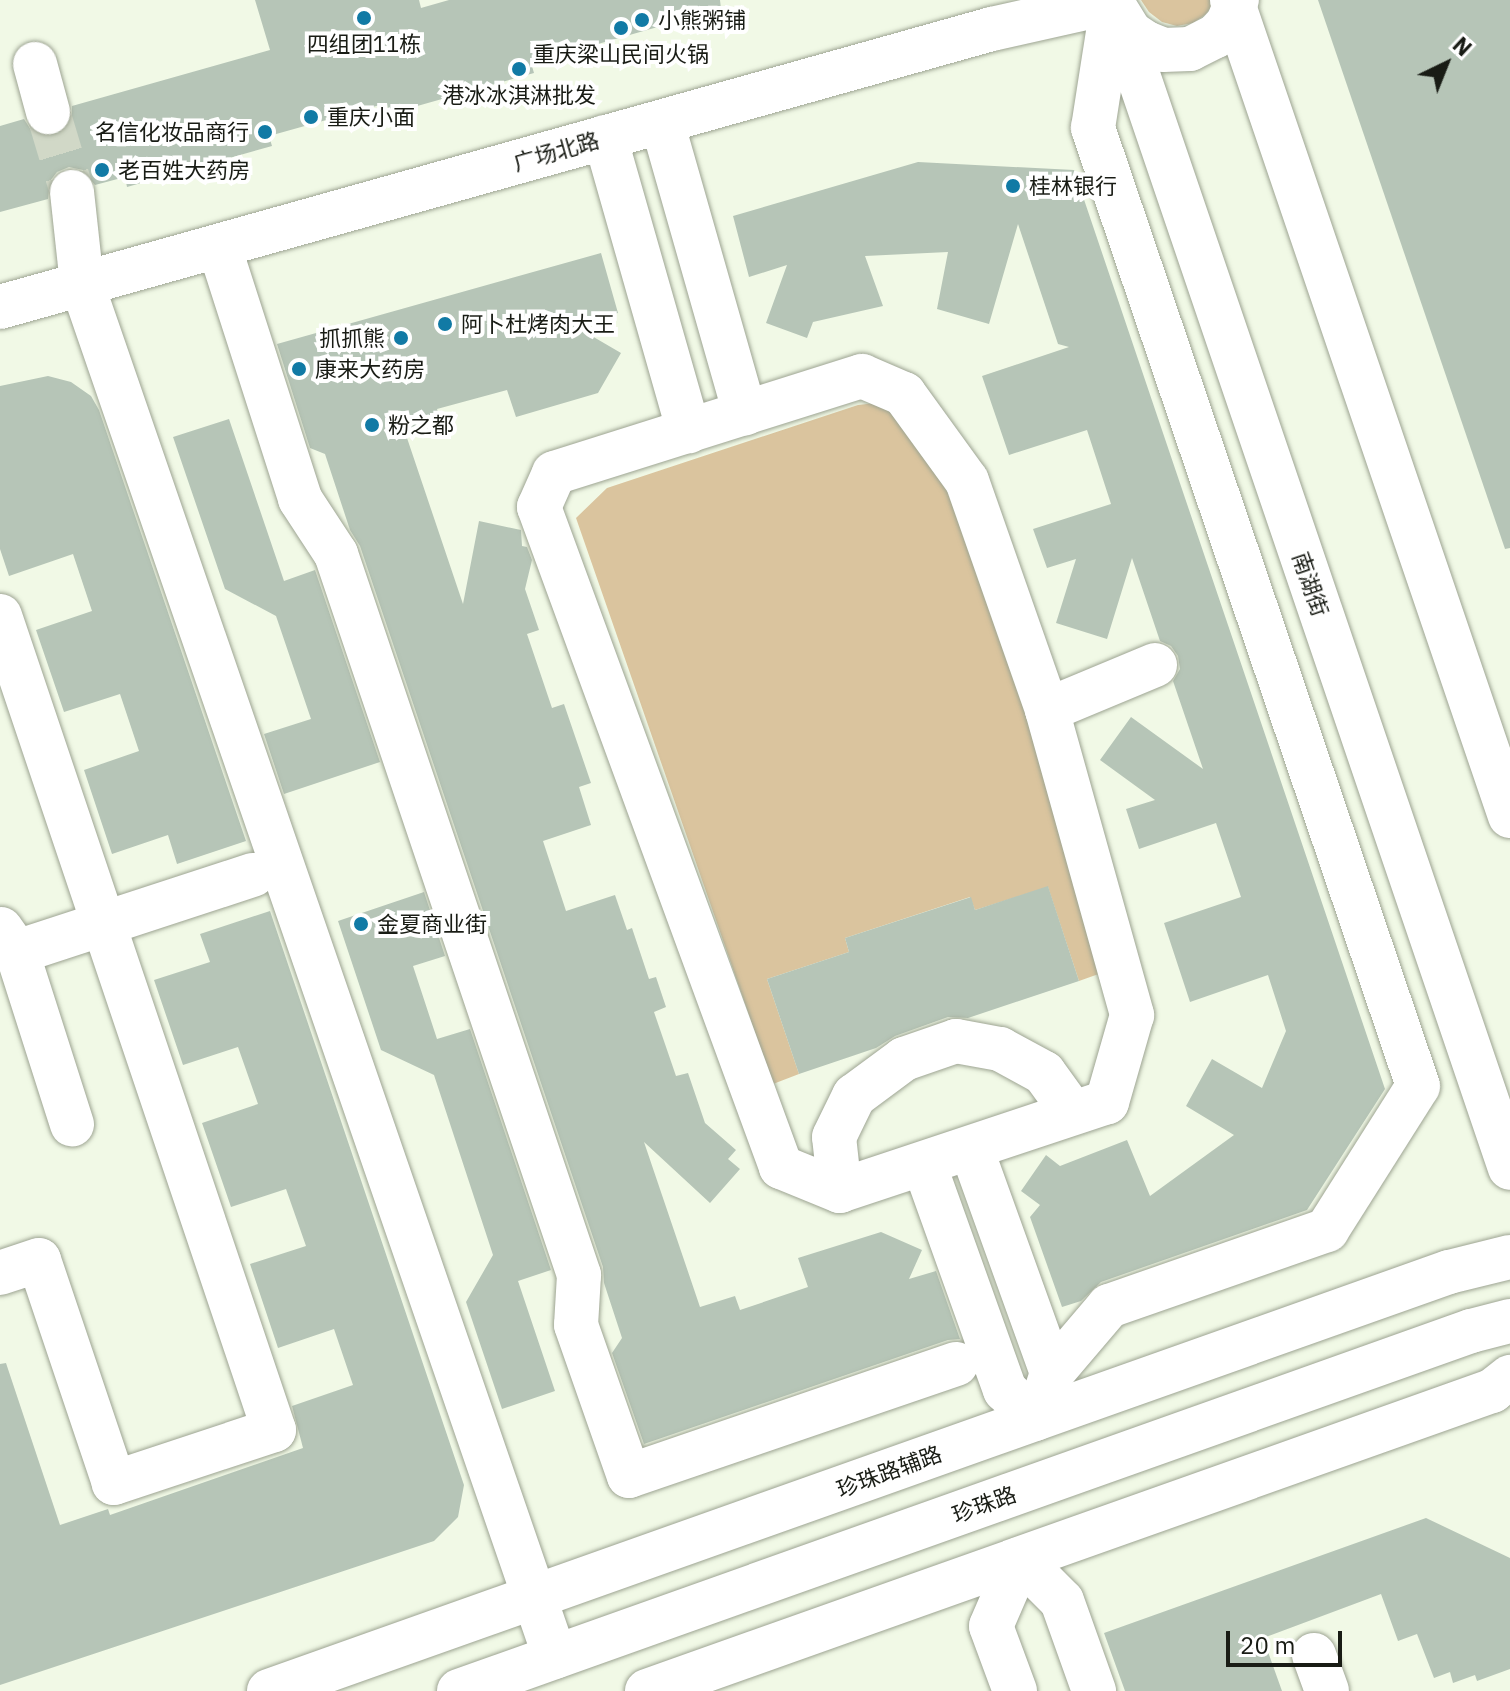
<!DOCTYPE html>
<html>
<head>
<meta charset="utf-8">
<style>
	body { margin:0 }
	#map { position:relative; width:1510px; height:1691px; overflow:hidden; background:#f1f9e6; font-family:"IBM Plex Sans","Noto Sans SC",sans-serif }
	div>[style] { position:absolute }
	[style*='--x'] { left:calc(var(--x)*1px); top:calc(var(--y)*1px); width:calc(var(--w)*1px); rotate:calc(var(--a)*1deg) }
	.green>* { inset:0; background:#dac49e }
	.building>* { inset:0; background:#b6c5b7 }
	.minor-tunnel>* { height:44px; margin-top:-22px; transform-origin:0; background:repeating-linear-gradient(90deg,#d1d8c7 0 44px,transparent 0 66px) }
	.roads { filter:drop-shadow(0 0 2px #9da492) drop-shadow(0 0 2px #9da492) }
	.minor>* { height:44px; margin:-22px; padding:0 22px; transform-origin:22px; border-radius:22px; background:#fff }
	.dots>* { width:22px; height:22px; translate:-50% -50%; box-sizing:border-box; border:4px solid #fff; border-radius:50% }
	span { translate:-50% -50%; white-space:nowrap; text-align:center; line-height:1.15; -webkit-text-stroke:8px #fff; paint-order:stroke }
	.poi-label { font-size:22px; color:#191c15 }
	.left { translate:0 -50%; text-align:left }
	.right { translate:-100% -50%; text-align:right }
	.street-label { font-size:22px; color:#191c15 }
	.north { position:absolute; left:1406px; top:24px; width:80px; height:80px; -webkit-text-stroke:6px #fff; paint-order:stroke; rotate:43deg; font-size:22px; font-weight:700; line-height:32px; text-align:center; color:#191c15 }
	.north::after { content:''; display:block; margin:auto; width:28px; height:36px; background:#191c15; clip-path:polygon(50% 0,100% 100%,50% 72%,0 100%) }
	.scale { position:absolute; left:1226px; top:1631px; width:116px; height:36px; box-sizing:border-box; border:4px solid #191c15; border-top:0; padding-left:10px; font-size:24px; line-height:28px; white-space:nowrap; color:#191c15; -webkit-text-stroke:6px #fff; paint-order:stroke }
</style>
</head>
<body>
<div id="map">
	<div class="green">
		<div style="clip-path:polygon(1141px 0,1216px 0,1206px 14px,1193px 23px,1177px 26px,1162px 22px,1149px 12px)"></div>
		<div style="clip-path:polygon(885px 402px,958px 507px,1032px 715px,1107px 971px,1079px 981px,1048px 887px,975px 910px,970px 897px,845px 938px,849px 952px,767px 979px,799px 1074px,773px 1084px,576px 518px,607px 488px,858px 405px)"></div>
	</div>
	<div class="building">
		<div style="clip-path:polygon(255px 0,419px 0,421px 8px,449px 0,720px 0,721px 9px,531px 63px,534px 73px,389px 114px,387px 103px,269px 136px,272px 146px,127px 187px,125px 177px,95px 185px,83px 170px,69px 167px,57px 172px,50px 181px,48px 199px,0 212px,0 126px,24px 119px,31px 130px,41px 136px,55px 136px,66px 129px,72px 119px,72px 106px,270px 50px)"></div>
		<div style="clip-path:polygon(1318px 0,1510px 0,1510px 548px,1505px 549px)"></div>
		<div style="clip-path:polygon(918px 162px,1074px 170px,1385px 1089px,1307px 1210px,1101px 1282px,1081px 1301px,1062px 1307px,1030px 1217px,1040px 1205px,1021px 1191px,1046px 1155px,1060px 1166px,1127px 1140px,1150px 1196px,1234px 1135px,1186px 1106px,1212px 1059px,1262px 1088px,1286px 1031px,1268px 975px,1190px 1002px,1164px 923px,1241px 897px,1216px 823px,1139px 849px,1126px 809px,1155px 800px,1100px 760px,1131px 717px,1203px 769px,1173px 681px,1180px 669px,1178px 656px,1171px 646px,1160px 641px,1132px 558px,1107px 639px,1056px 623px,1076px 559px,1047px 568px,1033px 529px,1111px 504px,1087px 430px,1009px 455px,982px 376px,1069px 347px,1058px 344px,1018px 224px,989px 324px,937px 309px,948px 252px,865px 256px,883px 306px,813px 322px,807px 338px,766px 323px,787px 265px,749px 277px,733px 216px)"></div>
		<div style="clip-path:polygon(601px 253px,618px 313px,573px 325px,621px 353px,598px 393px,516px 417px,507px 390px,437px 409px,442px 424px,406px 435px,463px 604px,479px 521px,521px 530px,522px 546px,527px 547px,532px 560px,525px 589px,539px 630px,527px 634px,552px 708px,564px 704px,591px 783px,579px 787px,591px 825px,543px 841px,566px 911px,615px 895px,627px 930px,632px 928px,649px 979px,656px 977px,666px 1007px,654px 1012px,676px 1076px,688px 1073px,705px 1123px,736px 1150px,728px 1159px,740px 1169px,710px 1203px,644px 1142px,700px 1307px,735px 1296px,740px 1310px,808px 1287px,798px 1258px,881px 1232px,922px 1250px,909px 1279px,936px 1271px,960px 1339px,948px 1340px,644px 1444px,612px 1353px,622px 1338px,604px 1283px,603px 1267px,360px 546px,350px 530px,325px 454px,310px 448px,277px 344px)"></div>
		<div style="clip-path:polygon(48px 376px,71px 382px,91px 396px,99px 410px,246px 841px,177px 864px,168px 835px,112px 854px,84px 770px,139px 751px,120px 694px,64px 712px,36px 630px,92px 611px,73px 554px,9px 576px,0 549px,0 386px)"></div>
		<div style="clip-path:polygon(229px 419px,284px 581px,315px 570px,380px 762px,284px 794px,264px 734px,311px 719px,276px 616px,225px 589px,173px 437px)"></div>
		<div style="clip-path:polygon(1048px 886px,1079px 981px,968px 1018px,948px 1017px,895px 1036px,876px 1048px,799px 1074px,767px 979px,849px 952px,845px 938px,971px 897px,975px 910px)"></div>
		<div style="clip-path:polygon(424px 892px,445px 956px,413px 966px,437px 1039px,470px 1029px,551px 1270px,518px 1281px,555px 1391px,502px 1409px,466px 1302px,493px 1255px,434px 1075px,381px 1050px,338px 921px)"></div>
		<div style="clip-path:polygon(270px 911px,464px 1485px,458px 1517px,434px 1541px,0 1685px,0 1364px,6px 1363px,60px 1525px,108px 1509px,110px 1515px,303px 1448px,292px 1406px,353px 1385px,334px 1329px,278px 1348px,250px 1264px,306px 1246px,286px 1189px,231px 1207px,202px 1123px,258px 1104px,238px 1047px,183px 1065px,154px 980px,210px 962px,200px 934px)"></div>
		<div style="clip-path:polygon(1426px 1518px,1510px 1558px,1510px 1669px,1477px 1681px,1475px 1675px,1453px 1683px,1450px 1672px,1434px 1678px,1417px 1634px,1398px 1641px,1381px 1594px,1263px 1638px,1282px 1691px,1125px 1691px,1104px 1633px)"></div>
	</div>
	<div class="minor-tunnel">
		<div style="--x:48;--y:112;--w:84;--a:73.3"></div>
	</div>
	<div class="roads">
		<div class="minor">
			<div style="--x:1232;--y:0;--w:862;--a:71.19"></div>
			<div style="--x:1116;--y:10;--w:1223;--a:71.21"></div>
			<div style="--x:1117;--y:11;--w:26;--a:58"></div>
			<div style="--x:1131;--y:33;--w:18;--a:34"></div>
			<div style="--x:1146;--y:43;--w:18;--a:22"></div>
			<div style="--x:1163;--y:50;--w:27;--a:-2"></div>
			<div style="--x:1190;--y:49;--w:29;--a:-27"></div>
			<div style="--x:1216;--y:36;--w:18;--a:-47"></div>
			<div style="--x:1228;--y:23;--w:25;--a:-69"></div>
			<div style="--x:35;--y:64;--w:50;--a:74.8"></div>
			<div style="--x:662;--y:122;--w:303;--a:74.1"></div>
			<div style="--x:605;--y:137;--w:306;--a:74.1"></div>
			<div style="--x:72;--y:192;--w:93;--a:83.8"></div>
			<div style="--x:82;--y:284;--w:1452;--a:70.99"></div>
			<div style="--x:219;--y:246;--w:266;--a:72.2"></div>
			<div style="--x:300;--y:499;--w:66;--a:56.8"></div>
			<div style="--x:336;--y:554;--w:761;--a:71.37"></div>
			<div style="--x:579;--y:1275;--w:50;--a:93.4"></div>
			<div style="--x:576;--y:1325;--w:160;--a:70.7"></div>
			<div style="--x:629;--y:1476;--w:346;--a:-18.9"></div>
			<div style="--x:0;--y:307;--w:1030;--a:-15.66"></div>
			<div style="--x:992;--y:29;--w:124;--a:-12.6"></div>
			<div style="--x:862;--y:376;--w:46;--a:23.2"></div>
			<div style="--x:904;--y:394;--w:107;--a:54.1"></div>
			<div style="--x:967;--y:481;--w:243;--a:70.7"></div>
			<div style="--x:1047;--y:710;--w:317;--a:74.4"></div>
			<div style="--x:1132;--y:1015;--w:91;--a:106"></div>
			<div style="--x:1107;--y:1102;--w:281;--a:161.6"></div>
			<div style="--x:840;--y:1191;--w:64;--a:-157.9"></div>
			<div style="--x:781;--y:1167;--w:703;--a:-110.14"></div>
			<div style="--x:539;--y:507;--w:37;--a:-66"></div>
			<div style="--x:554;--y:473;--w:323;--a:-17.5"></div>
			<div style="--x:0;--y:616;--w:859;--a:71.4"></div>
			<div style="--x:274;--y:1430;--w:169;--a:161.7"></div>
			<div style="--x:114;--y:1483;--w:235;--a:-108.6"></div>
			<div style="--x:39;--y:1260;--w:41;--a:161.6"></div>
			<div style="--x:1047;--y:710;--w:117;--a:-22.6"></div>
			<div style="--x:1;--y:929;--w:28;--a:55"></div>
			<div style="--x:17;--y:952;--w:181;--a:72.3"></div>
			<div style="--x:17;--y:952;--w:248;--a:-18.1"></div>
			<div style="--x:971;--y:1148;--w:239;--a:70.2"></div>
			<div style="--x:1052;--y:1373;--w:26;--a:108"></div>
			<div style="--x:924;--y:1164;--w:240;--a:70.3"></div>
			<div style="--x:1005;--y:1390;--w:42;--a:43.1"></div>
			<div style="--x:840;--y:1191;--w:54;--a:-96.3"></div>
			<div style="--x:834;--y:1137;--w:46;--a:-64"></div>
			<div style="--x:854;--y:1096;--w:62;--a:-36.5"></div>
			<div style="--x:904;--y:1059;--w:55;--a:-19.1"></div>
			<div style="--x:956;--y:1041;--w:45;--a:10.3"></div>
			<div style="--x:1000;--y:1049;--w:50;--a:28.6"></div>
			<div style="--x:1044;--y:1073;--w:49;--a:54.1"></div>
			<div style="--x:1052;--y:1373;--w:88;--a:-49.6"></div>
			<div style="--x:1109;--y:1306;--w:231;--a:-19.2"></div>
			<div style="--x:1327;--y:1230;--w:170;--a:-57.7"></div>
			<div style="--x:1418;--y:1086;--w:1012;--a:-108.74"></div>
			<div style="--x:1093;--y:128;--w:130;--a:-81.1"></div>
			<div style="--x:1314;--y:1655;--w:38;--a:70"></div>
			<div style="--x:269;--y:1691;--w:1252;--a:-19.55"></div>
			<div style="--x:1449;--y:1272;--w:63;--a:-13.8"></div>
			<div style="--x:459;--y:1691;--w:1074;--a:-19.58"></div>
			<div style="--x:1471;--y:1331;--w:40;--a:-14.4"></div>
			<div style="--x:647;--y:1691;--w:897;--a:-19.55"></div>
			<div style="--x:1492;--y:1391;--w:23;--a:-38"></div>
			<div style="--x:1015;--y:1691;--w:69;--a:-110.3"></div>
			<div style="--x:991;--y:1626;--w:73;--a:-66.6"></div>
			<div style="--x:1020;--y:1559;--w:59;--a:45"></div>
			<div style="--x:1062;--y:1601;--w:96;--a:70.4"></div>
		</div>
	</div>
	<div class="dots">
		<div style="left:364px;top:18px;background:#117aa5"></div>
		<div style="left:642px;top:20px;background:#117aa5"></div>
		<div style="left:621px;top:28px;background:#117aa5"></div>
		<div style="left:519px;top:69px;background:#117aa5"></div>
		<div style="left:311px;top:117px;background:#117aa5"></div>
		<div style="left:265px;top:132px;background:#117aa5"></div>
		<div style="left:102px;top:170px;background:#117aa5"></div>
		<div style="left:1013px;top:186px;background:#117aa5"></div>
		<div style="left:445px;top:324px;background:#117aa5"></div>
		<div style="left:401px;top:338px;background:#117aa5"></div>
		<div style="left:299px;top:369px;background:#117aa5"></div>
		<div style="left:372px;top:425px;background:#117aa5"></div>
		<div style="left:361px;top:924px;background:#117aa5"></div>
	</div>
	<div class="poi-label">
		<span class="left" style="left:658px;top:20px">小熊粥铺</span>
		<span style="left:364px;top:44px">四组团11栋</span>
		<span style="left:621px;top:54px">重庆梁山民间火锅</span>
		<span style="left:519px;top:95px">港冰冰淇淋批发</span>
		<span class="left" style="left:327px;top:117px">重庆小面</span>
		<span class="right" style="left:249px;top:132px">名信化妆品商行</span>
		<span class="left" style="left:118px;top:170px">老百姓大药房</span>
		<span class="left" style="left:1029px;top:186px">桂林银行</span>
		<span class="left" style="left:461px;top:324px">阿卜杜烤肉大王</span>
		<span class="right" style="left:385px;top:338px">抓抓熊</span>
		<span class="left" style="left:315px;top:369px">康来大药房</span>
		<span class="left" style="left:388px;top:425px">粉之都</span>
		<span class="left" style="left:377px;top:924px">金夏商业街</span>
	</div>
	<div class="street-label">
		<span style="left:556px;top:151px;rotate:-16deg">广场北路</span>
		<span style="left:1311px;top:584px;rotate:71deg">南湖街</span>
		<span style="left:889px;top:1471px;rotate:-20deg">珍珠路辅路</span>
		<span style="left:984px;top:1504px;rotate:-20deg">珍珠路</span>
	</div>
	<div class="north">N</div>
	<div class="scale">20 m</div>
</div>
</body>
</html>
